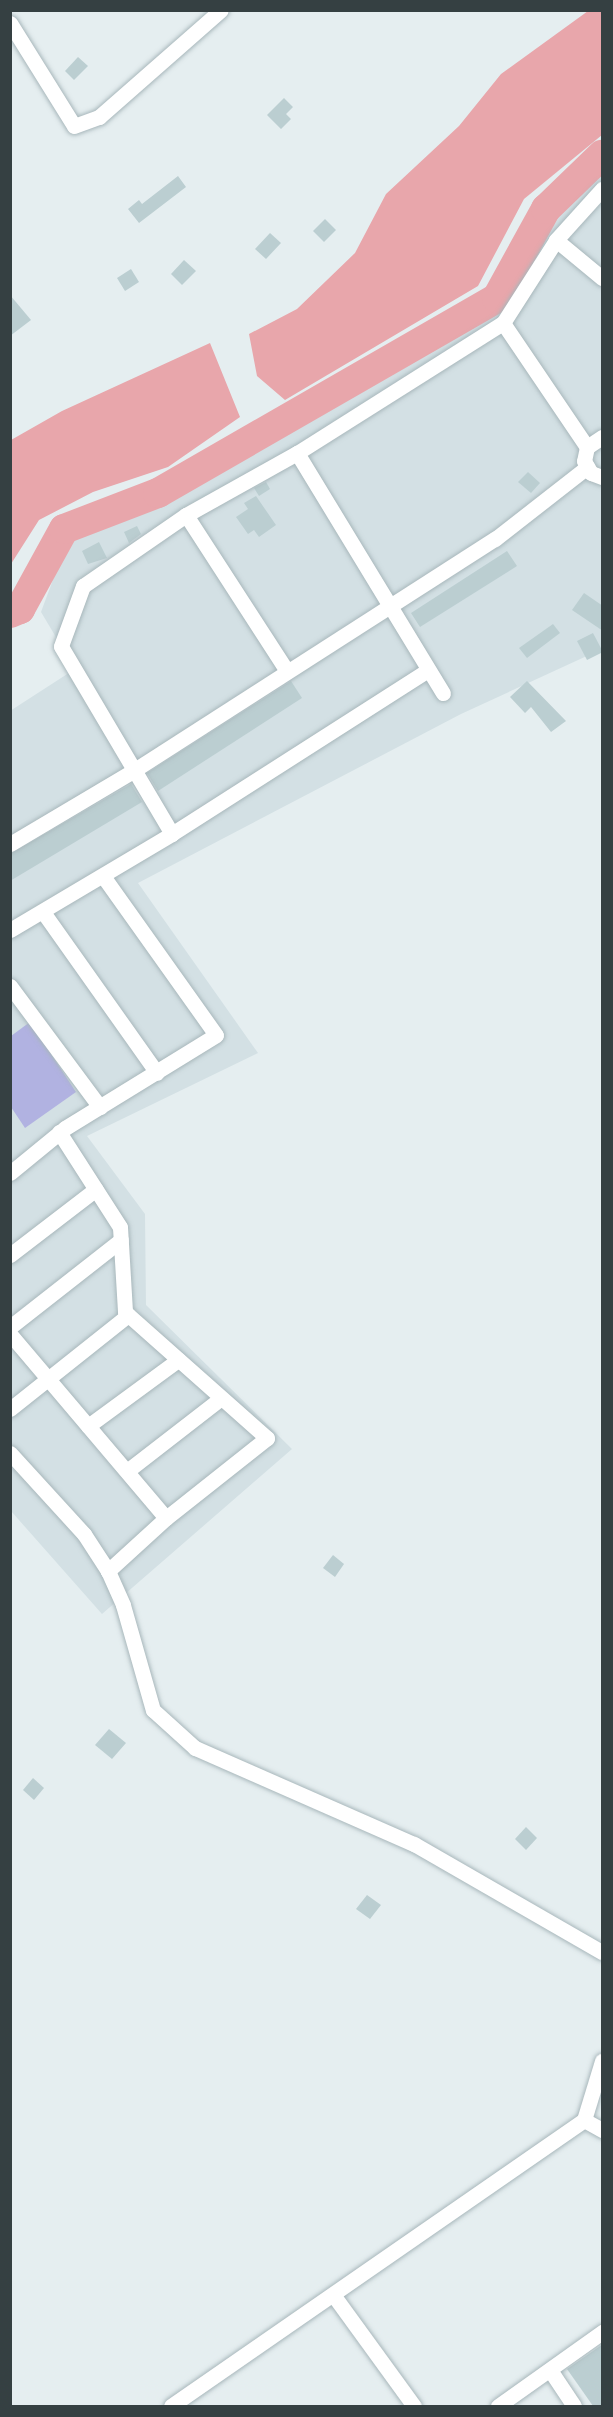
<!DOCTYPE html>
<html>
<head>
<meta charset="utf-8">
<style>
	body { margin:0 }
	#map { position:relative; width:613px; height:2417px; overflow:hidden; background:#e5eef0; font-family:Manrope,sans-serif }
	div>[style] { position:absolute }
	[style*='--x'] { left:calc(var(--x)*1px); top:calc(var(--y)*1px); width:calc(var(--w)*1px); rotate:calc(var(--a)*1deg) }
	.residential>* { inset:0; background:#d3e0e4 }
	.green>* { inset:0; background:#b1b2e1 }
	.water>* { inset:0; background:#e8a6ab }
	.river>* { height:30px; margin:-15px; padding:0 15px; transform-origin:15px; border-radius:15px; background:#e8a6ab }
	.building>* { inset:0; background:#bbced1 }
	.roads { filter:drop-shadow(0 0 2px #a8b7bb) drop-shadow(0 0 2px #a8b7bb) }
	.minor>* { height:15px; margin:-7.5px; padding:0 7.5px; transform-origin:7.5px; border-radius:7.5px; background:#fff }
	span { translate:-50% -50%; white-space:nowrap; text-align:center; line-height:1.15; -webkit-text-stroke:6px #fff; paint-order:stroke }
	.frame { position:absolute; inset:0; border:12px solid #354042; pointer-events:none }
</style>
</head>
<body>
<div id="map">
	<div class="residential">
		<div style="clip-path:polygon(602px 170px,602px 649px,461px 714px,138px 883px,258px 1053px,87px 1136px,145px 1214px,146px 1305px,292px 1449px,102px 1614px,11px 1511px,10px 711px,75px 669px,41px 612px,67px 542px,474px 325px,503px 302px,546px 223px)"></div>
	</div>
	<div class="green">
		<div style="clip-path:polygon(30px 1022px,76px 1092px,25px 1128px,11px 1107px,11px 1036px)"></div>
	</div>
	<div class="water">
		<div style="clip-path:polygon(588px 11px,602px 11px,602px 135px,524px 199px,478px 286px,285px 400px,257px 376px,249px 334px,297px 309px,355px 253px,386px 194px,459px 126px,501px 74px)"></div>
		<div style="clip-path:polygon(210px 343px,240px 417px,168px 467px,93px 492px,39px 520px,11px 564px,11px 440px,62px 411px)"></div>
	</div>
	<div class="river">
		<div style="--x:10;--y:613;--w:11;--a:-22"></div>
		<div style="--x:20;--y:609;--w:91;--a:-61.2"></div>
		<div style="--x:64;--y:529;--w:101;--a:-21"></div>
		<div style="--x:158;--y:493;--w:391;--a:-29.9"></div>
		<div style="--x:497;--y:298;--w:102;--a:-61.2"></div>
		<div style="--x:546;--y:209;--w:78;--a:-44"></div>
	</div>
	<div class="building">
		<div style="clip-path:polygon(78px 57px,88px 66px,74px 80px,65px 71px)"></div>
		<div style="clip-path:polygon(284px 98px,293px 107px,286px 114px,291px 119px,281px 129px,267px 115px)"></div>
		<div style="clip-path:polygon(178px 176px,186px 187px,139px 223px,128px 209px,139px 200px,142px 204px)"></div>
		<div style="clip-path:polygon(325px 219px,336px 230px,324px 242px,313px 231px)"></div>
		<div style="clip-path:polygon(270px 233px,281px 243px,266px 259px,255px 249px)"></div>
		<div style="clip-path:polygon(184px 260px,196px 271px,182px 285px,171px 274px)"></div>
		<div style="clip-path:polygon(131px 269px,139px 282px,125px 291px,117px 278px)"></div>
		<div style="clip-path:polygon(10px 295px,31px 320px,10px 336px)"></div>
		<div style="clip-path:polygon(528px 472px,540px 483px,531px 493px,518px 482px)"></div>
		<div style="clip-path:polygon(266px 482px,270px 489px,259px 496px,254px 488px)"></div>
		<div style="clip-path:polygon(256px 496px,276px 525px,259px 537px,254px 530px,248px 534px,236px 517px,248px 509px,244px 503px)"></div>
		<div style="clip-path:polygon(137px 526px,141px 534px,129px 543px,124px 532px)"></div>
		<div style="clip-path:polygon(99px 542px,107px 558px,88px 564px,82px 551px)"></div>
		<div style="clip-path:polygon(507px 551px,517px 566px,420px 627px,411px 613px)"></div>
		<div style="clip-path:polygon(584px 593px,603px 606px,603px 631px,572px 610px)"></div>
		<div style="clip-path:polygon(553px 624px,560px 633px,527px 658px,519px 648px)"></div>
		<div style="clip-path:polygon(593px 633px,603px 652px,587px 660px,577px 641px)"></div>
		<div style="clip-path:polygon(291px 681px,302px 698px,158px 791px,147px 773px)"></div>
		<div style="clip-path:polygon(527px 681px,566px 721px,551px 732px,531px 707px,525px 713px,510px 697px)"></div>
		<div style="clip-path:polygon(131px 784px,142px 802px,10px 881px,10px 854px)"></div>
		<div style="clip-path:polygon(333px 1555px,344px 1564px,335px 1577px,323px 1568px)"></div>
		<div style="clip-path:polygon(109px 1729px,126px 1743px,112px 1759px,95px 1745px)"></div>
		<div style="clip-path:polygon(33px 1778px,44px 1788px,34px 1800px,23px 1790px)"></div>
		<div style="clip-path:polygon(526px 1827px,537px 1838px,526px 1850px,515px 1839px)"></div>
		<div style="clip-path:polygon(367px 1895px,381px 1905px,370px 1919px,356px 1909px)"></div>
		<div style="clip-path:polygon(603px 2344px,603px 2406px,593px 2406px,567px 2369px)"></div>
	</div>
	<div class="roads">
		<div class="minor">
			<div style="--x:10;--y:23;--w:121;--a:58.1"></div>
			<div style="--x:74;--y:126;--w:27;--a:-20"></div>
			<div style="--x:99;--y:117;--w:162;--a:-41.3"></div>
			<div style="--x:556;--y:240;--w:69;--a:-48"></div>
			<div style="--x:503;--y:323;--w:150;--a:55.9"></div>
			<div style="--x:602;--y:437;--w:18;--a:146"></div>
			<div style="--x:587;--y:447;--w:14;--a:102"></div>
			<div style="--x:584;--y:461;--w:14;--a:60"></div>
			<div style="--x:591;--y:473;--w:12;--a:20"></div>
			<div style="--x:297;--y:453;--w:281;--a:58.7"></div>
			<div style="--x:186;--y:515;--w:186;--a:57.1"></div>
			<div style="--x:428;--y:670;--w:304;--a:147.4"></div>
			<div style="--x:172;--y:834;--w:218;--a:-120.6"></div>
			<div style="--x:61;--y:646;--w:64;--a:-69.9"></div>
			<div style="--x:83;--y:586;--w:125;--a:-34.6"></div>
			<div style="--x:186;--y:515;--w:127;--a:-29.2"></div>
			<div style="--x:297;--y:453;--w:244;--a:-32.3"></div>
			<div style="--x:503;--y:323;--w:98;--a:-57.4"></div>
			<div style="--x:556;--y:240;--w:60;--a:39.6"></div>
			<div style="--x:10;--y:844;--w:143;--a:-30.7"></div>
			<div style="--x:133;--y:771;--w:430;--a:-32.7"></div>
			<div style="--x:495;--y:539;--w:117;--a:-38"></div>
			<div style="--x:43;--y:912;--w:197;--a:54.7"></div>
			<div style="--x:10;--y:930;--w:188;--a:-30.7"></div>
			<div style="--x:10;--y:986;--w:151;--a:53.4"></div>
			<div style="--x:59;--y:1132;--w:113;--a:57.3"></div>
			<div style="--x:120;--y:1227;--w:85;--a:86.6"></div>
			<div style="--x:125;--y:1312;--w:190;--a:41.6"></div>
			<div style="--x:267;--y:1438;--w:129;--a:141.6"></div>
			<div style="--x:166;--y:1518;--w:79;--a:137.6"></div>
			<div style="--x:10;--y:1173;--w:71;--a:-39.3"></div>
			<div style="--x:65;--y:1128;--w:177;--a:-31.6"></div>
			<div style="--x:216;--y:1035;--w:195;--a:-125.4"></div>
			<div style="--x:10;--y:1255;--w:108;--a:-37.5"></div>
			<div style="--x:10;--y:1327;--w:141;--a:-38.1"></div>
			<div style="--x:10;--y:1334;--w:241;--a:49.7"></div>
			<div style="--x:10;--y:1409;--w:151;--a:-38.5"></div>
			<div style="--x:88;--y:1426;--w:112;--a:-36.3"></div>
			<div style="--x:10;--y:1453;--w:110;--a:47.6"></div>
			<div style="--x:84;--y:1534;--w:44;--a:57"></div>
			<div style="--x:108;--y:1571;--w:37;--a:66"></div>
			<div style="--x:123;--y:1605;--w:109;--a:74.1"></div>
			<div style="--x:153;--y:1710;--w:57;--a:42.1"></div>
			<div style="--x:195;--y:1748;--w:239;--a:23.7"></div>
			<div style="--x:414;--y:1844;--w:217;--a:29.9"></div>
			<div style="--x:127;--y:1471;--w:119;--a:-37.8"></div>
			<div style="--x:584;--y:2120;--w:62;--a:-73"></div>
			<div style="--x:334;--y:2296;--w:136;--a:54"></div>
			<div style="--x:550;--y:2370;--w:43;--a:56.3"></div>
			<div style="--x:171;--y:2406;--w:502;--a:-34.7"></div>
			<div style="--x:584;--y:2120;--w:21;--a:29"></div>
			<div style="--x:498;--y:2406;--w:128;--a:-35.4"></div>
		</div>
	</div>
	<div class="frame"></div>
</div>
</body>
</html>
